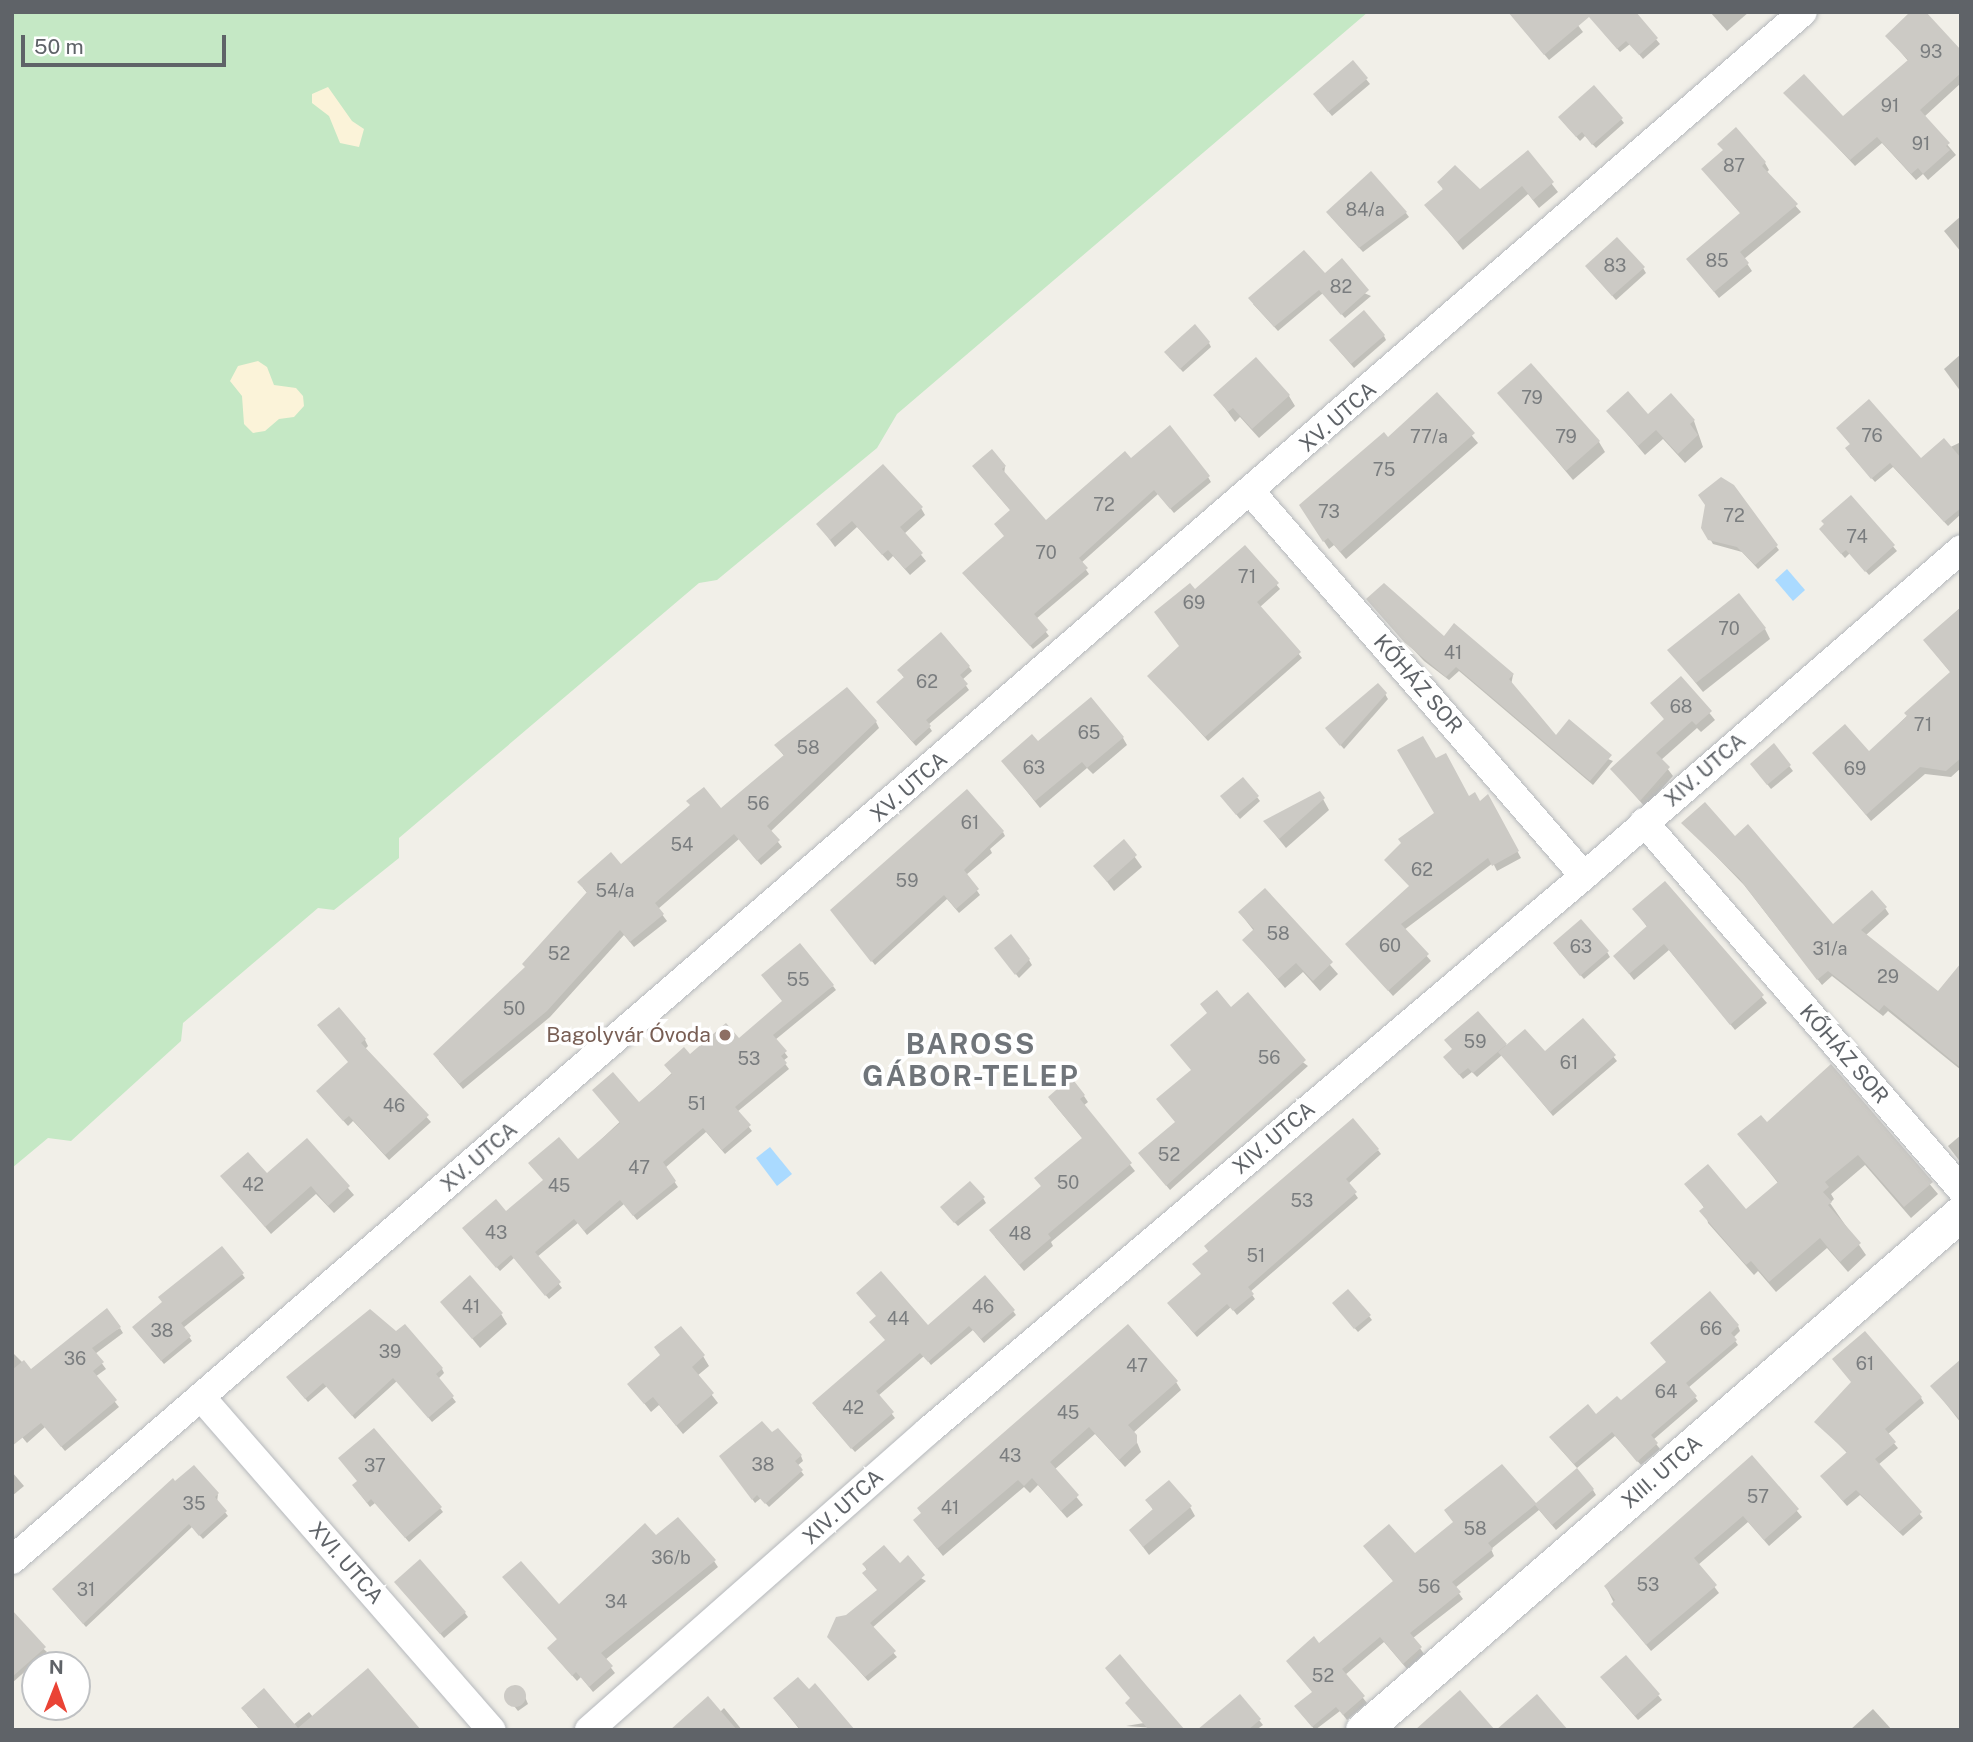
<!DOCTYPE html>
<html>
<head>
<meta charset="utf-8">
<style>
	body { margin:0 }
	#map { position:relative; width:1973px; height:1742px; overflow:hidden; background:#f1efe8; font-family:"Public Sans",sans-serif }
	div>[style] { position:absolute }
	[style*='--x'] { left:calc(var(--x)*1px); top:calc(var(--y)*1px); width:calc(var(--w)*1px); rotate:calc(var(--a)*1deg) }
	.green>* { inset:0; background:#c5e8c5 }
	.sand>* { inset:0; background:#fbf3d9 }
	.water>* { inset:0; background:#aadaff }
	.shadow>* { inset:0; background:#0003 }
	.building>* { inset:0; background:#cccac5 }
	.round { border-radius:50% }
	.roads { filter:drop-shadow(0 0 2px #b5b8bc) drop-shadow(0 0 2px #b5b8bc) }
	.minor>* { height:28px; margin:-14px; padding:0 14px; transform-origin:14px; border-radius:14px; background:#fff }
	.tertiary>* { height:35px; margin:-17.5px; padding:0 17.5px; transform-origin:17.5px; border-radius:17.5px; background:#fff }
	.dots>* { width:19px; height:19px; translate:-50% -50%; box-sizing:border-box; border:4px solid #fff; border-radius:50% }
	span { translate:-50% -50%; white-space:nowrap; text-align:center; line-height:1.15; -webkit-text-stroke:7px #fff; paint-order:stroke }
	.number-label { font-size:18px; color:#7a7d7f }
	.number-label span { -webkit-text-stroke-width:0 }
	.street-label { font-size:21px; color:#5f6368 }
	.education-label { font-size:21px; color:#785e54 }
	.right { translate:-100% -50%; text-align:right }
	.district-label { font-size:28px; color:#70757a; font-weight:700; letter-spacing:2px }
	.frame { position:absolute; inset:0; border:14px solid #5f6368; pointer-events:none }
	.north { position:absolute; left:21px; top:1651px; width:70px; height:70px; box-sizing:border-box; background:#fff; border:2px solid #bfc1c3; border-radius:50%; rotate:1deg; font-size:19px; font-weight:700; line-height:28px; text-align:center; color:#5f6368 }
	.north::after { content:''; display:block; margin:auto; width:24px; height:32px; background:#ea4335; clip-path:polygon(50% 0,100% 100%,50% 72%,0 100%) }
	.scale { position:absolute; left:21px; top:35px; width:205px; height:32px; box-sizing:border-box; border:4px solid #5f6368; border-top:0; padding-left:9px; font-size:21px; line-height:24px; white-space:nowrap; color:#5f6368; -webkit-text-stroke:5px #fff; paint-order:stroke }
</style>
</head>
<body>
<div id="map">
	<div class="green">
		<div style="clip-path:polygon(12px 12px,1368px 12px,897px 414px,877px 448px,717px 580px,699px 583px,399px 838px,399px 858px,334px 910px,318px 908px,183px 1023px,181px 1041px,71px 1141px,48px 1138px,12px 1168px)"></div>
	</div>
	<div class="sand">
		<div style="clip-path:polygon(328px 87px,352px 121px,364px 129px,359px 147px,340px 143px,329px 116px,312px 103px,312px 94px)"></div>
		<div style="clip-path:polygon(258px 361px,267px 367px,274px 385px,296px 388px,303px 396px,304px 406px,294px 417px,279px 419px,265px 431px,253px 433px,244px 424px,242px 396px,230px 381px,238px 366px)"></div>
	</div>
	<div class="water">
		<div style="clip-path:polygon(1787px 569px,1805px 590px,1793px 601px,1775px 580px)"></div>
		<div style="clip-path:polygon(770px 1147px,792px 1174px,777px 1186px,756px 1158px)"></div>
	</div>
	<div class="shadow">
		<div style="clip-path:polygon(1568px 12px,1583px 32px,1549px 60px,1513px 17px)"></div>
		<div style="clip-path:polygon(1633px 12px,1660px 44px,1643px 59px,1630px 44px,1620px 52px,1601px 30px)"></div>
		<div style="clip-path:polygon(1710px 12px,1749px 12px,1727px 31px)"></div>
		<div style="clip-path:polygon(1887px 36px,1961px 52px,1961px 83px,1924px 117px,1956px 155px,1928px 180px,1923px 174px,1916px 180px,1882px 143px,1855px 166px,1786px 93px,1843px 119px,1909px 62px)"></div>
		<div style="clip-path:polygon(1353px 63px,1370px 84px,1332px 116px,1318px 99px)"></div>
		<div style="clip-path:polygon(1621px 119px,1624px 123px,1596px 148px,1585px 136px,1580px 141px,1563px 122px)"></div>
		<div style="clip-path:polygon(1720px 144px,1765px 163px,1769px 170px,1766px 173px,1801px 212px,1744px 259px,1752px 271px,1719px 298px,1688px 259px,1741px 214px,1703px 170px,1724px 151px)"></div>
		<div style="clip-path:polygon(1527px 152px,1558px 192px,1539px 208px,1528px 194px,1463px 250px,1427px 205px,1444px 191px,1439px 182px,1479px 191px)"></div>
		<div style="clip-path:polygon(1406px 213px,1409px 217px,1363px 252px,1331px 217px)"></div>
		<div style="clip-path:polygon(1961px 216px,1961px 252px,1944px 231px)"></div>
		<div style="clip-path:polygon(1643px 268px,1646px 273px,1616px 300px,1590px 271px)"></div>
		<div style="clip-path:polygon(1325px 276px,1371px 296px,1345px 318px,1323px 293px,1278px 331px,1253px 304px)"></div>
		<div style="clip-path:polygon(1384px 336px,1386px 340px,1354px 368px,1334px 345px)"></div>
		<div style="clip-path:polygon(1209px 343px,1211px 347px,1183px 372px,1169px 357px)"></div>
		<div style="clip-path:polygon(1961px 354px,1961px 392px,1944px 369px)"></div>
		<div style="clip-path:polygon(1500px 393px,1599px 442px,1605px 452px,1573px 480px)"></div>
		<div style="clip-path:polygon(1437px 395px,1478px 443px,1346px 559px,1334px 545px,1329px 549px,1306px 514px)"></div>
		<div style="clip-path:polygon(1216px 396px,1289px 396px,1295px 406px,1259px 438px,1240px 417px,1235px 422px)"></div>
		<div style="clip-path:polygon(1608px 411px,1694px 421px,1703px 447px,1685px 463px,1663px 439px,1645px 455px)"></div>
		<div style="clip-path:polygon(1841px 433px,1921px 461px,1961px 442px,1961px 514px,1948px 526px,1893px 467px,1875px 482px,1850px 454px,1851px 445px)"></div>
		<div style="clip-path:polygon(1131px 461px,1208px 477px,1211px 482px,1174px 513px,1158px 494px,1081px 563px,1089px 574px,1036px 619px,1049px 636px,1033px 649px,967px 578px,1005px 537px,1011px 511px,977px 471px,1005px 467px,1004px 474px,1046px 523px)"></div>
		<div style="clip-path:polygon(1851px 497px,1897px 551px,1869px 575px,1850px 553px,1845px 558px,1824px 534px,1826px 525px)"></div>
		<div style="clip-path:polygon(921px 508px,925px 515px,904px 534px,926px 561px,910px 575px,893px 556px,888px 561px,857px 527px,835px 547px,819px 525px)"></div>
		<div style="clip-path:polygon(1703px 527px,1776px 546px,1779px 550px,1758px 569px,1742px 552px,1713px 544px)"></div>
		<div style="clip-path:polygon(1245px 547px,1280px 589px,1260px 607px,1302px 658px,1208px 741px,1150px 677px,1181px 647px,1195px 591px)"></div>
		<div style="clip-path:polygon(1371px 604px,1513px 675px,1511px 685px,1556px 738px,1613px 761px,1593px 785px,1459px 671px,1449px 680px,1424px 661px)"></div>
		<div style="clip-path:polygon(1961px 607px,1961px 768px,1951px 777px,1925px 774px,1871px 821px,1814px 753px,1868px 754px,1951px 673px,1925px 641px)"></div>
		<div style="clip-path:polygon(1765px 629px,1770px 639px,1703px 692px,1669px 650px)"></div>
		<div style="clip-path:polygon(969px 667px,972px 671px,962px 680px,969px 690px,928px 725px,932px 731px,916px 746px,881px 707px,905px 678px,902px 675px)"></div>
		<div style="clip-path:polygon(1681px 678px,1715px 720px,1701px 732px,1697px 728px,1661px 760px,1673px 776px,1645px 807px,1612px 769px,1665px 720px,1652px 703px)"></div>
		<div style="clip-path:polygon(1385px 694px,1388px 699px,1344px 749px,1330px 733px)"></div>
		<div style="clip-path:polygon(876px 722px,879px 728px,770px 832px,782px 847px,761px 865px,739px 839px,658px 909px,667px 921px,634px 947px,624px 935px,550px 1017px,463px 1089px,439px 1061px,526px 968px,588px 894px,583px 888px,721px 810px,785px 757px,776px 746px)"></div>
		<div style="clip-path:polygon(1123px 738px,1127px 745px,1093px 774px,1087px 768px,1040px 808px,1003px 761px,1038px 744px)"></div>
		<div style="clip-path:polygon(1774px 746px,1793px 771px,1771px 789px,1755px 769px)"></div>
		<div style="clip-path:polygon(1435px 760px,1468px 798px,1480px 804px,1488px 797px,1521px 858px,1497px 871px,1493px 863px,1404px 930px,1431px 961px,1393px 996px,1347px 944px,1410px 887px,1437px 814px)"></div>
		<div style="clip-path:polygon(1257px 797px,1260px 801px,1240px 819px,1225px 801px)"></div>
		<div style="clip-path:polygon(1323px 799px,1329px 810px,1286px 848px,1265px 822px)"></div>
		<div style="clip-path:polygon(1684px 823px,1734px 839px,1833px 927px,1885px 908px,1889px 914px,1865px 936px,1939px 993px,1961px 998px,1961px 1070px,1888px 1011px,1883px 1016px,1832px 976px,1822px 985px,1744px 885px)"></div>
		<div style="clip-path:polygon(1003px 832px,1005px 836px,990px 849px,992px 853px,966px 875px,980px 895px,959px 913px,947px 899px,875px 965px,835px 915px)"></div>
		<div style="clip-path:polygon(1124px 842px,1142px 867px,1114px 891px,1095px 866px)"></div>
		<div style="clip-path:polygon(1665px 883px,1767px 1003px,1735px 1030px,1669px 950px,1634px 980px,1615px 956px,1648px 928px,1639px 916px)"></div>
		<div style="clip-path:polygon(1265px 891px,1338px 974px,1320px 991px,1303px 972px,1285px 988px,1244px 940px,1254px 931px,1240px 913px)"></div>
		<div style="clip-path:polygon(1557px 948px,1607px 952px,1610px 957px,1584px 979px)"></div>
		<div style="clip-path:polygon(999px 953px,1029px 960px,1032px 965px,1019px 978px)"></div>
		<div style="clip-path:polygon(833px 986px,836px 990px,775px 1040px,788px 1057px,783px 1061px,789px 1069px,737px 1112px,752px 1131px,725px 1154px,706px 1132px,665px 1168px,678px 1187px,637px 1220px,624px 1204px,587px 1235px,578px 1223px,537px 1257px,562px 1288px,549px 1299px,514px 1258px,500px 1271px,467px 1233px,464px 1229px,506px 1214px,577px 1162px,690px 1056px,739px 1040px)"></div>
		<div style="clip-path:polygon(1231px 1009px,1308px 1066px,1170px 1190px,1140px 1154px,1177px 1123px,1192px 1071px)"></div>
		<div style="clip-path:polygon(1583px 1020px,1617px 1061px,1553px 1116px,1502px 1055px,1477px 1077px,1472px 1072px,1463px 1079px,1448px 1062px,1506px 1045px,1544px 1054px)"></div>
		<div style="clip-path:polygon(323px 1031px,365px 1040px,368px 1046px,365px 1049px,431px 1122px,389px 1160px,353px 1121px,348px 1126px,322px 1097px,350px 1063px)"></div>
		<div style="clip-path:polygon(1831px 1067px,1938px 1194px,1911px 1218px,1865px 1165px,1831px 1194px,1834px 1199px,1830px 1203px,1866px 1255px,1848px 1272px,1827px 1248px,1776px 1292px,1758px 1271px,1754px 1275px,1708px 1223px,1705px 1209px,1687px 1184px,1746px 1211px,1778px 1183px,1740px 1135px,1766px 1124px)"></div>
		<div style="clip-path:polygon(1084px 1096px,1088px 1102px,1083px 1106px,1135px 1171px,1051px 1242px,1053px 1246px,1024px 1271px,995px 1237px,1042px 1187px,1036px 1179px,1083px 1139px,1054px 1104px)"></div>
		<div style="clip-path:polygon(1961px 1135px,1961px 1163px,1948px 1146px)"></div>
		<div style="clip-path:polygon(307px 1140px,354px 1195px,334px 1213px,316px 1194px,271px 1234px,222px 1176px,267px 1175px)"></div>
		<div style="clip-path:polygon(1378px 1150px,1381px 1154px,1348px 1184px,1358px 1198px,1250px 1292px,1255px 1299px,1237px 1315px,1231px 1307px,1197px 1337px,1172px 1308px)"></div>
		<div style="clip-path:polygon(983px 1198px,986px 1203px,958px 1226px,945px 1212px)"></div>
		<div style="clip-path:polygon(242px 1274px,245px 1278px,183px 1328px,192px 1341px,164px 1364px,137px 1332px)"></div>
		<div style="clip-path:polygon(442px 1302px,501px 1314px,507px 1324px,480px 1348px)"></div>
		<div style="clip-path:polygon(1337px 1308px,1369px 1316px,1372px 1320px,1358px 1332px)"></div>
		<div style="clip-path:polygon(1013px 1311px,1016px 1315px,984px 1343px,973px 1330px,931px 1365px,924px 1356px,878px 1396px,895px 1418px,855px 1452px,816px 1408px,928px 1327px)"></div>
		<div style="clip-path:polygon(1738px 1326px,1740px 1331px,1733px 1338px,1738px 1345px,1688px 1388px,1698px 1401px,1653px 1440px,1660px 1449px,1641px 1465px,1615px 1436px,1577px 1468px,1554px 1442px,1621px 1403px,1667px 1363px)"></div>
		<div style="clip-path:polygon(120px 1328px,123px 1333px,95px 1354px,106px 1369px,95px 1377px,119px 1407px,65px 1451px,45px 1427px,27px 1443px,12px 1425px,12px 1352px,31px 1371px)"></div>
		<div style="clip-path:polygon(703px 1356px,709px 1366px,697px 1376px,718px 1403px,683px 1434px,659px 1405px,651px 1412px,629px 1384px)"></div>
		<div style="clip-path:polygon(442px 1369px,444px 1373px,438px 1379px,456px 1402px,432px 1422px,397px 1381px,355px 1419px,327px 1386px,308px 1402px,291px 1382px)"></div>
		<div style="clip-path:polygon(1961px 1372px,1961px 1423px,1932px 1386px)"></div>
		<div style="clip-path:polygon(1176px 1382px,1181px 1390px,1133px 1433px,1141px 1452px,1125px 1467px,1095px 1434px,1054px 1470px,1083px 1505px,1067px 1518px,1038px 1485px,1030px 1493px,1024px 1487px,943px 1556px,915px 1521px,923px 1514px,919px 1508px)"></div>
		<div style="clip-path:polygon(1853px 1383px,1921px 1398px,1924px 1403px,1887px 1435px,1898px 1448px,1878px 1465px,1923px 1518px,1903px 1536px,1860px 1495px,1847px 1506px,1826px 1482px,1848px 1454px,1817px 1422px)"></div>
		<div style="clip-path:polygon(801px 1456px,803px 1461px,797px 1466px,804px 1475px,769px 1507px,761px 1498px,755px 1503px,724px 1461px)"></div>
		<div style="clip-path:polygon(1751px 1457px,1802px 1517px,1769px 1546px,1748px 1522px,1698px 1565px,1719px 1593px,1651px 1651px,1618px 1611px,1606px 1587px)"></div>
		<div style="clip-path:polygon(1502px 1467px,1535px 1505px,1593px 1490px,1596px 1495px,1556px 1530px,1539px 1510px,1491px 1549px,1494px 1556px,1455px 1588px,1463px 1599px,1413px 1638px,1424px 1654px,1407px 1669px,1384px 1642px,1345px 1675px,1367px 1703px,1347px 1720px,1340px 1711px,1315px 1730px,1300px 1712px,1313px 1693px,1319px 1645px,1394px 1582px,1365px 1547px,1415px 1556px,1455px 1523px)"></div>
		<div style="clip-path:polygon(12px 1472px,24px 1486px,12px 1496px)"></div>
		<div style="clip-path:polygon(357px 1490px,440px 1508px,443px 1512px,409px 1542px,375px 1503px,370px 1507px)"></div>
		<div style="clip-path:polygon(218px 1494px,217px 1502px,228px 1516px,203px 1539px,192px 1527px,86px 1627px,57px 1594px)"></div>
		<div style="clip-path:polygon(1147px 1501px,1190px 1507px,1195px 1516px,1149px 1555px,1131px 1531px,1154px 1511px)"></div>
		<div style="clip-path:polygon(656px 1538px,714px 1561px,718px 1567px,605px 1660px,615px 1673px,593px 1692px,581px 1677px,577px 1681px,553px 1654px,558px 1640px,508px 1583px,558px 1607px)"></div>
		<div style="clip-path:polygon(864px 1565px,899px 1565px,926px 1581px,872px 1628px,897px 1657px,868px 1681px,829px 1637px,878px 1591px)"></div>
		<div style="clip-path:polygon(399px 1587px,465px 1613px,468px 1617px,444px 1638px)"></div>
		<div style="clip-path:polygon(12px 1621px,47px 1652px,12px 1683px)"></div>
		<div style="clip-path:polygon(1626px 1657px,1662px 1700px,1638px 1720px,1605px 1682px)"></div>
		<div style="clip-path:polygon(514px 1687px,522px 1690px,528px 1704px,518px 1711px,506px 1696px)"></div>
		<div style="clip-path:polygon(1240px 1696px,1263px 1725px,1256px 1730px,1200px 1730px)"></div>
		<div style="clip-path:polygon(775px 1699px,853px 1730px,800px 1730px)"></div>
		<div style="clip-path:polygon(724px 1708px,742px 1730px,672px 1730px,720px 1712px)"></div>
		<div style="clip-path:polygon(1873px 1709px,1892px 1730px,1850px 1730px)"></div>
		<div style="clip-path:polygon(309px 1712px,313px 1717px,419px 1730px,260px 1730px,247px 1715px,293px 1725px)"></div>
		<div style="clip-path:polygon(1144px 1723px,1183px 1730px,1126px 1726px)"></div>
	</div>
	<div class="building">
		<div style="clip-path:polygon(1508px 12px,1636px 12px,1658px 38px,1639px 55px,1626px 41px,1617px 49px,1589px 17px,1544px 55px)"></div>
		<div style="clip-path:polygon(1910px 12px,1926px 12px,1961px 50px,1961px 73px,1920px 110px,1950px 143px,1946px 146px,1950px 150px,1923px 174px,1918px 168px,1911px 174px,1877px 137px,1850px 160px,1783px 93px,1804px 74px,1843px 116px,1908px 60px,1885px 36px)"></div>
		<div style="clip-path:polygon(1353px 60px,1368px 78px,1328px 112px,1313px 94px)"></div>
		<div style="clip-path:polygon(1594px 85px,1623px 118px,1592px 145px,1582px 132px,1576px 137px,1558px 117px)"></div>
		<div style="clip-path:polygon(1736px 127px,1766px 162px,1762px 166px,1798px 204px,1740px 252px,1749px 263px,1714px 292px,1686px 259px,1740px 213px,1701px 169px,1723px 150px,1717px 144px)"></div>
		<div style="clip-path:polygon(1528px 150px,1554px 182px,1533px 200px,1522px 186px,1457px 242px,1424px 205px,1443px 189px,1437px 182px,1455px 165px,1480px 189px)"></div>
		<div style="clip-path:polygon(1371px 171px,1407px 212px,1359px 248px,1326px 212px)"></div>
		<div style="clip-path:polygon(1617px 237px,1645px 267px,1612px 296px,1585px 266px)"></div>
		<div style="clip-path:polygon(1304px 250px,1325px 273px,1342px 258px,1369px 290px,1341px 315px,1319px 290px,1274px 327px,1248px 298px)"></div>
		<div style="clip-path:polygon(1364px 310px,1385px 335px,1351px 364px,1329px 340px)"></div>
		<div style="clip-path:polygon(1195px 324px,1210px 342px,1180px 369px,1164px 352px)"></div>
		<div style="clip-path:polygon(1256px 357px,1290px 395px,1252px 429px,1233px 408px,1228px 412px,1213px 395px)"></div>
		<div style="clip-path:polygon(1531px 363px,1600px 441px,1566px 471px,1497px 393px)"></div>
		<div style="clip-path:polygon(1628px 391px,1648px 414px,1671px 393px,1695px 420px,1690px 424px,1698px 435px,1678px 454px,1656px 430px,1638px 446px,1606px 411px)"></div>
		<div style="clip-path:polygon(1437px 392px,1475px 433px,1340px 552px,1328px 538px,1323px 542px,1299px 505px,1384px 432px,1388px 437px)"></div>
		<div style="clip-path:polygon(1869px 399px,1921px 458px,1944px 438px,1961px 458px,1961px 508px,1944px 522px,1890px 463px,1871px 479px,1845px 448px,1850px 444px,1836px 428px)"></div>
		<div style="clip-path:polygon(1170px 425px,1210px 476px,1170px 509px,1154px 490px,1079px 558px,1088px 568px,1034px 614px,1048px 630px,1030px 646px,962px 573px,1004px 536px,994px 524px,1010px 510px,972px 466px,992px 449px,1006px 466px,1002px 469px,1046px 520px,1125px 451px,1131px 458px)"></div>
		<div style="clip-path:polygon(883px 464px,923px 507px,900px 527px,923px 553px,905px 569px,888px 550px,882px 555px,852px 521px,830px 540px,816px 524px)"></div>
		<div style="clip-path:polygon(1721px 477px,1734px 485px,1778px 545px,1755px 565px,1737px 547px,1708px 540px,1701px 528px,1705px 505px,1698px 495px)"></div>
		<div style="clip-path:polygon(1851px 495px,1895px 545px,1865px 572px,1846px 550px,1841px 554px,1819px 529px,1824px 524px,1821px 521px)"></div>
		<div style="clip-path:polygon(1245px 545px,1279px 583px,1257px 602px,1301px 652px,1205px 737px,1147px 676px,1179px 646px,1154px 612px,1190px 583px,1195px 589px)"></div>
		<div style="clip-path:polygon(1384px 583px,1444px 636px,1454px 623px,1514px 674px,1509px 679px,1556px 735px,1569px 719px,1612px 755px,1590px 781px,1456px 667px,1446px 677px,1404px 642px,1366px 599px)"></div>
		<div style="clip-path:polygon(1739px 593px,1766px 628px,1696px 683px,1667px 650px)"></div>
		<div style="clip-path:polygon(1961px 607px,1961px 758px,1946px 771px,1920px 767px,1866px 815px,1812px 753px,1845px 724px,1869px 751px,1907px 716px,1904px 713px,1950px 672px,1923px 640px)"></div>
		<div style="clip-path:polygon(941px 632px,970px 666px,960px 675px,968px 684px,926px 720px,931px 726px,913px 742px,876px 702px,904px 677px,897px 670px)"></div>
		<div style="clip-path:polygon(1681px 676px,1712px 711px,1696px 725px,1692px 721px,1656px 753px,1670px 767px,1640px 801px,1610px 769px,1664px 719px,1650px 703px)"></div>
		<div style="clip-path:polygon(1378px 683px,1387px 693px,1340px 746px,1325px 728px)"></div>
		<div style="clip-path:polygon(847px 687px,877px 721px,767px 826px,780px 840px,757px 861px,734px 834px,655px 903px,664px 914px,630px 942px,620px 930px,547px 1011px,459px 1084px,433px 1054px,525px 967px,522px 964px,587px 892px,577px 882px,611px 852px,621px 864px,690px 805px,686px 801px,704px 787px,721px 808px,784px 755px,774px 745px)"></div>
		<div style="clip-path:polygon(1091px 697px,1124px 737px,1087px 768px,1082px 762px,1035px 801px,1001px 761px,1032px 734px,1038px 741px)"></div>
		<div style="clip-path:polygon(1423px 736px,1436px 758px,1446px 753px,1469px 796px,1475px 792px,1480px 801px,1488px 794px,1519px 851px,1492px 866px,1488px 858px,1401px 924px,1429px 954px,1388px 991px,1345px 944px,1409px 886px,1384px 860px,1401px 843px,1398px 839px,1434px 813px,1397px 750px)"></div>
		<div style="clip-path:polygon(1774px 743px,1791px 765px,1767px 785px,1750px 764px)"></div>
		<div style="clip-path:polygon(1243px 777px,1259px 796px,1236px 815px,1220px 796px)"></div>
		<div style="clip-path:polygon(967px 789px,1004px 831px,964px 870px,979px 889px,956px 909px,944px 895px,871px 962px,830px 910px)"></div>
		<div style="clip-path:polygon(1320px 791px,1325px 798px,1279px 839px,1263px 821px)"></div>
		<div style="clip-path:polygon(1705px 802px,1735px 836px,1748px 824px,1833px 924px,1872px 890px,1887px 907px,1861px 930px,1938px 991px,1961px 963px,1961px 1068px,1884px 1005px,1879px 1011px,1828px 971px,1817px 980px,1739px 878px,1681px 823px)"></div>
		<div style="clip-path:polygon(1124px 839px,1137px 855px,1107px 882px,1093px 866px)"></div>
		<div style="clip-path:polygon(1665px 881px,1764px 995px,1730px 1025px,1664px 944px,1629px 974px,1613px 956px,1647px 926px,1632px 909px)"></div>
		<div style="clip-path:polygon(1265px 888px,1333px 962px,1313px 981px,1296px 963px,1278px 979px,1242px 940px,1254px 929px,1238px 912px)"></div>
		<div style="clip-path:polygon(1581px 919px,1609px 951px,1580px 976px,1553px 943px)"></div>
		<div style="clip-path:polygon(1011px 934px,1030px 959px,1015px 975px,994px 948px)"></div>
		<div style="clip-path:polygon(800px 943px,834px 985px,773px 1035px,787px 1051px,781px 1056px,787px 1063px,735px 1107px,751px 1125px,722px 1150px,703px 1128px,663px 1162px,676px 1181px,633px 1216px,620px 1200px,584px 1231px,574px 1219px,535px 1252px,561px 1282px,545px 1296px,511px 1255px,496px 1268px,462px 1228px,496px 1199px,506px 1211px,543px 1180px,528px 1163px,559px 1137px,578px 1159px,620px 1123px,592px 1090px,613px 1072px,639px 1102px,672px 1074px,664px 1065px,684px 1047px,690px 1054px,726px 1023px,739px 1038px,782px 1001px,761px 975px)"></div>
		<div style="clip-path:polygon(1217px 990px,1231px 1007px,1248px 992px,1306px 1060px,1166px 1186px,1138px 1153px,1175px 1122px,1156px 1099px,1191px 1070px,1170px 1045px,1207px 1013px,1200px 1004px)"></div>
		<div style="clip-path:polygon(339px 1007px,366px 1039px,361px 1043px,429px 1115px,385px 1155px,349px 1116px,343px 1121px,316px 1091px,348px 1062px,317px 1025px)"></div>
		<div style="clip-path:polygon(1478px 1011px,1507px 1044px,1473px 1073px,1468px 1068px,1459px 1075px,1443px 1057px,1452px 1049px,1444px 1040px)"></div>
		<div style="clip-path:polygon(1583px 1018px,1616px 1055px,1550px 1112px,1498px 1052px,1525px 1029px,1545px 1051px)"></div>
		<div style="clip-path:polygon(1831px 1064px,1933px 1182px,1904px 1207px,1858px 1155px,1825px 1182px,1829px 1187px,1823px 1192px,1832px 1202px,1828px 1205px,1861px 1243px,1840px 1262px,1820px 1238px,1769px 1282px,1751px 1261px,1746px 1265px,1699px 1211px,1704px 1207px,1684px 1184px,1708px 1164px,1746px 1209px,1778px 1182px,1737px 1134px,1761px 1115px,1767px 1122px)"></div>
		<div style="clip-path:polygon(1071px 1077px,1085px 1095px,1080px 1099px,1132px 1163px,1048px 1234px,1051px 1238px,1019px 1265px,989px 1230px,1041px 1186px,1034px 1178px,1082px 1138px,1048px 1097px)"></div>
		<div style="clip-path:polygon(1353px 1118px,1379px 1149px,1346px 1179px,1357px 1192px,1248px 1287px,1254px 1294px,1233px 1311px,1227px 1304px,1194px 1333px,1167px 1303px,1201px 1274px,1192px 1264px,1208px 1251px,1204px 1246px)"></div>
		<div style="clip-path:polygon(307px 1138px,350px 1186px,328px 1206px,311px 1186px,265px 1227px,220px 1176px,248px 1152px,267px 1173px)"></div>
		<div style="clip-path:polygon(970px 1181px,985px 1197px,954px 1223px,940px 1207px)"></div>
		<div style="clip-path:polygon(222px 1246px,244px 1273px,181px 1323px,191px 1336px,161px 1361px,132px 1327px,162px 1302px,158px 1297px)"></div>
		<div style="clip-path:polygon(881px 1271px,928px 1325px,985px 1275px,1015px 1310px,981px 1339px,969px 1326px,928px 1362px,920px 1353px,876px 1391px,894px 1412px,851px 1449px,812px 1403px,885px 1340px,869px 1322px,876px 1316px,856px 1293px)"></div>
		<div style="clip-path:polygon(470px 1275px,503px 1313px,472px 1339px,440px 1302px)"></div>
		<div style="clip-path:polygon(1348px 1289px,1371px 1315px,1354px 1329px,1332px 1303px)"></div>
		<div style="clip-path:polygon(1710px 1291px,1739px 1325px,1731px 1333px,1737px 1340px,1686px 1383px,1697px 1396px,1651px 1435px,1658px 1443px,1637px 1462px,1612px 1432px,1574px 1464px,1549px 1437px,1588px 1404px,1596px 1414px,1617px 1396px,1621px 1400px,1666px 1362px,1650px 1343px)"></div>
		<div style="clip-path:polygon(107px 1308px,121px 1327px,92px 1348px,104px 1362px,93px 1371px,117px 1400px,61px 1447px,41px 1423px,12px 1446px,12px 1370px,24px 1360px,31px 1369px)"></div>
		<div style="clip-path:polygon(370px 1309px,396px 1331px,405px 1324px,443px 1368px,436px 1374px,454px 1396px,428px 1418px,393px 1378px,352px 1416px,323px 1383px,305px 1399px,286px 1377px)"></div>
		<div style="clip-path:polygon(1128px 1324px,1178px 1381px,1128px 1425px,1137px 1435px,1137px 1443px,1119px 1460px,1089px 1427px,1050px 1462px,1079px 1495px,1061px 1511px,1032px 1478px,1024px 1486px,1018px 1480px,937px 1549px,913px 1520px,921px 1513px,917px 1508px)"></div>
		<div style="clip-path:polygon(681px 1326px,705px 1355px,692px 1367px,714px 1393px,676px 1426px,653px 1397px,644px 1404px,627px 1384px,660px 1355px,654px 1347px)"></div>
		<div style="clip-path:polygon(1865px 1331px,1922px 1397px,1885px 1429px,1896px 1442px,1875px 1459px,1922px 1512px,1899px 1532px,1856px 1490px,1843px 1501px,1820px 1476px,1847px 1452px,1814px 1422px,1851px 1382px,1832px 1359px)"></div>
		<div style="clip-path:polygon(1961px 1359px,1961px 1421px,1930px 1386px)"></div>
		<div style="clip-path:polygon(762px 1421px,772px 1432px,778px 1428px,802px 1455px,795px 1461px,803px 1470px,765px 1504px,757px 1495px,752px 1500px,719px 1456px)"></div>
		<div style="clip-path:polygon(374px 1428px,442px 1507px,405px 1538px,371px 1499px,367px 1503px,352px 1485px,357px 1481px,338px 1458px)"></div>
		<div style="clip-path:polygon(1752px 1455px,1799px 1509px,1764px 1540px,1743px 1516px,1694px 1558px,1717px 1585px,1646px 1645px,1611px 1604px,1615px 1600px,1604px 1586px)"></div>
		<div style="clip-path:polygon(1502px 1464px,1536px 1503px,1577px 1468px,1594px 1489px,1552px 1525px,1535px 1505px,1488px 1543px,1493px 1549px,1452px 1582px,1461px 1592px,1410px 1633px,1422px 1647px,1403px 1664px,1380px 1637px,1342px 1669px,1365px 1696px,1343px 1715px,1336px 1707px,1312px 1727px,1294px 1706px,1312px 1692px,1286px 1661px,1314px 1636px,1319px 1643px,1393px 1581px,1363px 1546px,1389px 1524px,1415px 1553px,1453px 1522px,1444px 1510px)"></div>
		<div style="clip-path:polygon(194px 1465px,219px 1493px,215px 1497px,227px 1511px,199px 1536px,189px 1524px,83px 1624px,52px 1589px,173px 1478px,175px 1481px)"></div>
		<div style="clip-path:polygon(1169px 1480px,1192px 1506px,1143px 1547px,1129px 1530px,1153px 1509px,1145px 1500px)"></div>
		<div style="clip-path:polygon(678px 1517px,716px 1560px,601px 1653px,613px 1666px,589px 1687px,576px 1672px,572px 1676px,547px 1648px,557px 1639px,502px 1577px,521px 1561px,559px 1604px,645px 1523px,656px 1535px)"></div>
		<div style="clip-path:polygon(884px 1545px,900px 1563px,908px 1555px,925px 1575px,870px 1623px,896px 1651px,865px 1677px,827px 1637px,836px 1617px,846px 1615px,877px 1590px,862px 1573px,867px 1569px,862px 1564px)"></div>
		<div style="clip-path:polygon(420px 1559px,466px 1612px,440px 1634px,394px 1582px)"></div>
		<div style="clip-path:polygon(12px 1610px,46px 1647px,12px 1677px)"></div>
		<div style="clip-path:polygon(1120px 1654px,1146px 1685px,1185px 1730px,1149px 1730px,1125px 1703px,1130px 1698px,1105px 1668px)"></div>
		<div style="clip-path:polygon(1626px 1655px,1660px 1694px,1635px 1716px,1600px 1677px)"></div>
		<div style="clip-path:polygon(368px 1668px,421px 1730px,260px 1730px,241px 1708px,264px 1688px,298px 1728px)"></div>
		<div style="clip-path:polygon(798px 1677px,809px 1689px,815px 1683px,855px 1730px,801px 1730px,773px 1698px)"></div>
		<div class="round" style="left:504px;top:1685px;width:22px;height:22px"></div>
		<div style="clip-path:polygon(1460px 1690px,1495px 1730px,1415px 1730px,1444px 1704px)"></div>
		<div style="clip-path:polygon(1240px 1694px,1261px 1719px,1248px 1730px,1197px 1730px)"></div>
		<div style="clip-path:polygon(1537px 1694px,1568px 1730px,1496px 1730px)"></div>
		<div style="clip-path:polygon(708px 1696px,737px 1730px,670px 1730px)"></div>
	</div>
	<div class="roads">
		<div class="minor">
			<div style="--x:1251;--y:492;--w:508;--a:49.07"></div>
			<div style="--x:1644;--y:822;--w:485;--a:49.2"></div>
			<div style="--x:201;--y:1397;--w:442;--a:48.9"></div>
			<div style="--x:12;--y:1560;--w:2367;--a:-40.84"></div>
			<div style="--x:589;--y:1730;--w:452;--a:-41.4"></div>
			<div style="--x:928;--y:1431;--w:859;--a:-40.23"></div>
			<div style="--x:1584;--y:876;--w:499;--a:-40.9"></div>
		</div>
		<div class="tertiary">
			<div style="--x:1363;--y:1730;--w:791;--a:-40.85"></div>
		</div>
	</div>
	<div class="dots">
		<div style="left:725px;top:1035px;background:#8d6e63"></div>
	</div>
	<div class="number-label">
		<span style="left:1931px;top:52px">93</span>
		<span style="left:1890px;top:106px">91</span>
		<span style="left:1921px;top:144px">91</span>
		<span style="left:1734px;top:166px">87</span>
		<span style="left:1365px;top:210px">84/a</span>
		<span style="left:1717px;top:261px">85</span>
		<span style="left:1615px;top:266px">83</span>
		<span style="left:1341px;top:287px">82</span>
		<span style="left:1532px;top:398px">79</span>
		<span style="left:1872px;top:436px">76</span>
		<span style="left:1429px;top:437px">77/a</span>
		<span style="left:1566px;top:437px">79</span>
		<span style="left:1384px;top:470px">75</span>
		<span style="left:1104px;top:505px">72</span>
		<span style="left:1329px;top:512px">73</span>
		<span style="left:1734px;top:516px">72</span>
		<span style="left:1857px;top:537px">74</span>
		<span style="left:1046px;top:553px">70</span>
		<span style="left:1247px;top:577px">71</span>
		<span style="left:1194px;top:603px">69</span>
		<span style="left:1729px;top:629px">70</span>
		<span style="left:1453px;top:653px">41</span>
		<span style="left:927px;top:682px">62</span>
		<span style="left:1681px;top:707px">68</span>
		<span style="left:1923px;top:725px">71</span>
		<span style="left:1089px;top:733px">65</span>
		<span style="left:808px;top:748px">58</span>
		<span style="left:1034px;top:768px">63</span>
		<span style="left:1855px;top:769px">69</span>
		<span style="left:758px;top:804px">56</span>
		<span style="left:970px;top:823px">61</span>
		<span style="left:682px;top:845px">54</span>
		<span style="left:1422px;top:870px">62</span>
		<span style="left:907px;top:881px">59</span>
		<span style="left:615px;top:891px">54/a</span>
		<span style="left:1278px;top:934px">58</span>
		<span style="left:1390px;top:946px">60</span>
		<span style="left:1581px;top:947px">63</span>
		<span style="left:1830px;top:949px">31/a</span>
		<span style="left:559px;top:954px">52</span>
		<span style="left:1888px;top:977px">29</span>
		<span style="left:798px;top:980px">55</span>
		<span style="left:514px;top:1009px">50</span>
		<span style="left:1475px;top:1042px">59</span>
		<span style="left:1269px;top:1058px">56</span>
		<span style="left:749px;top:1059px">53</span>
		<span style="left:1569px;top:1063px">61</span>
		<span style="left:697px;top:1104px">51</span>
		<span style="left:394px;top:1106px">46</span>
		<span style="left:1169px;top:1155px">52</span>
		<span style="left:639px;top:1168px">47</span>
		<span style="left:1068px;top:1183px">50</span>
		<span style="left:253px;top:1185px">42</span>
		<span style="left:559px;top:1186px">45</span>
		<span style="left:1302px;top:1201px">53</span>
		<span style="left:496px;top:1233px">43</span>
		<span style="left:1020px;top:1234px">48</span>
		<span style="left:1256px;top:1256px">51</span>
		<span style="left:471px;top:1307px">41</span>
		<span style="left:983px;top:1307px">46</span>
		<span style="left:898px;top:1319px">44</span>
		<span style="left:1711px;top:1329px">66</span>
		<span style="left:162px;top:1331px">38</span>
		<span style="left:390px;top:1352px">39</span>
		<span style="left:75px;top:1359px">36</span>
		<span style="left:1865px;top:1364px">61</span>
		<span style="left:1137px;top:1366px">47</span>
		<span style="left:1666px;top:1392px">64</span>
		<span style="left:853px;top:1408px">42</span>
		<span style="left:1068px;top:1413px">45</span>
		<span style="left:1010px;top:1456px">43</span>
		<span style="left:763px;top:1465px">38</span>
		<span style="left:375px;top:1466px">37</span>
		<span style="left:1758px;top:1497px">57</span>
		<span style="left:194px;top:1504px">35</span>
		<span style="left:950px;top:1508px">41</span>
		<span style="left:1475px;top:1529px">58</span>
		<span style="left:671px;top:1558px">36/b</span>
		<span style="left:1648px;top:1585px">53</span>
		<span style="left:1429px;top:1587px">56</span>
		<span style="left:86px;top:1590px">31</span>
		<span style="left:616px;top:1602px">34</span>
		<span style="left:1323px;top:1676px">52</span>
	</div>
	<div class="street-label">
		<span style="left:1338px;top:417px;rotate:-41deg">XV. UTCA</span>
		<span style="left:1418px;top:684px;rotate:49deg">KŐHÁZ SOR</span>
		<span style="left:1705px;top:770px;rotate:-41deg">XIV. UTCA</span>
		<span style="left:909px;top:787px;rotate:-41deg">XV. UTCA</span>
		<span style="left:1844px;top:1054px;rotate:49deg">KŐHÁZ SOR</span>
		<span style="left:1274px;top:1138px;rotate:-40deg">XIV. UTCA</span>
		<span style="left:479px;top:1157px;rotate:-41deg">XV. UTCA</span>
		<span style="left:1662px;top:1472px;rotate:-41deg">XIII. UTCA</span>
		<span style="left:843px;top:1507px;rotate:-42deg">XIV. UTCA</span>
		<span style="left:346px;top:1563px;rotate:49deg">XVI. UTCA</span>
	</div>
	<div class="education-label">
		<span class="right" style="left:711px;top:1035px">Bagolyvár Óvoda</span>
	</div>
	<div class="district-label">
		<span style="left:971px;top:1060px">BAROSS<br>GÁBOR-TELEP</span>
	</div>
	<div class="frame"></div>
	<div class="north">N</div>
	<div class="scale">50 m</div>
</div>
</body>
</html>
